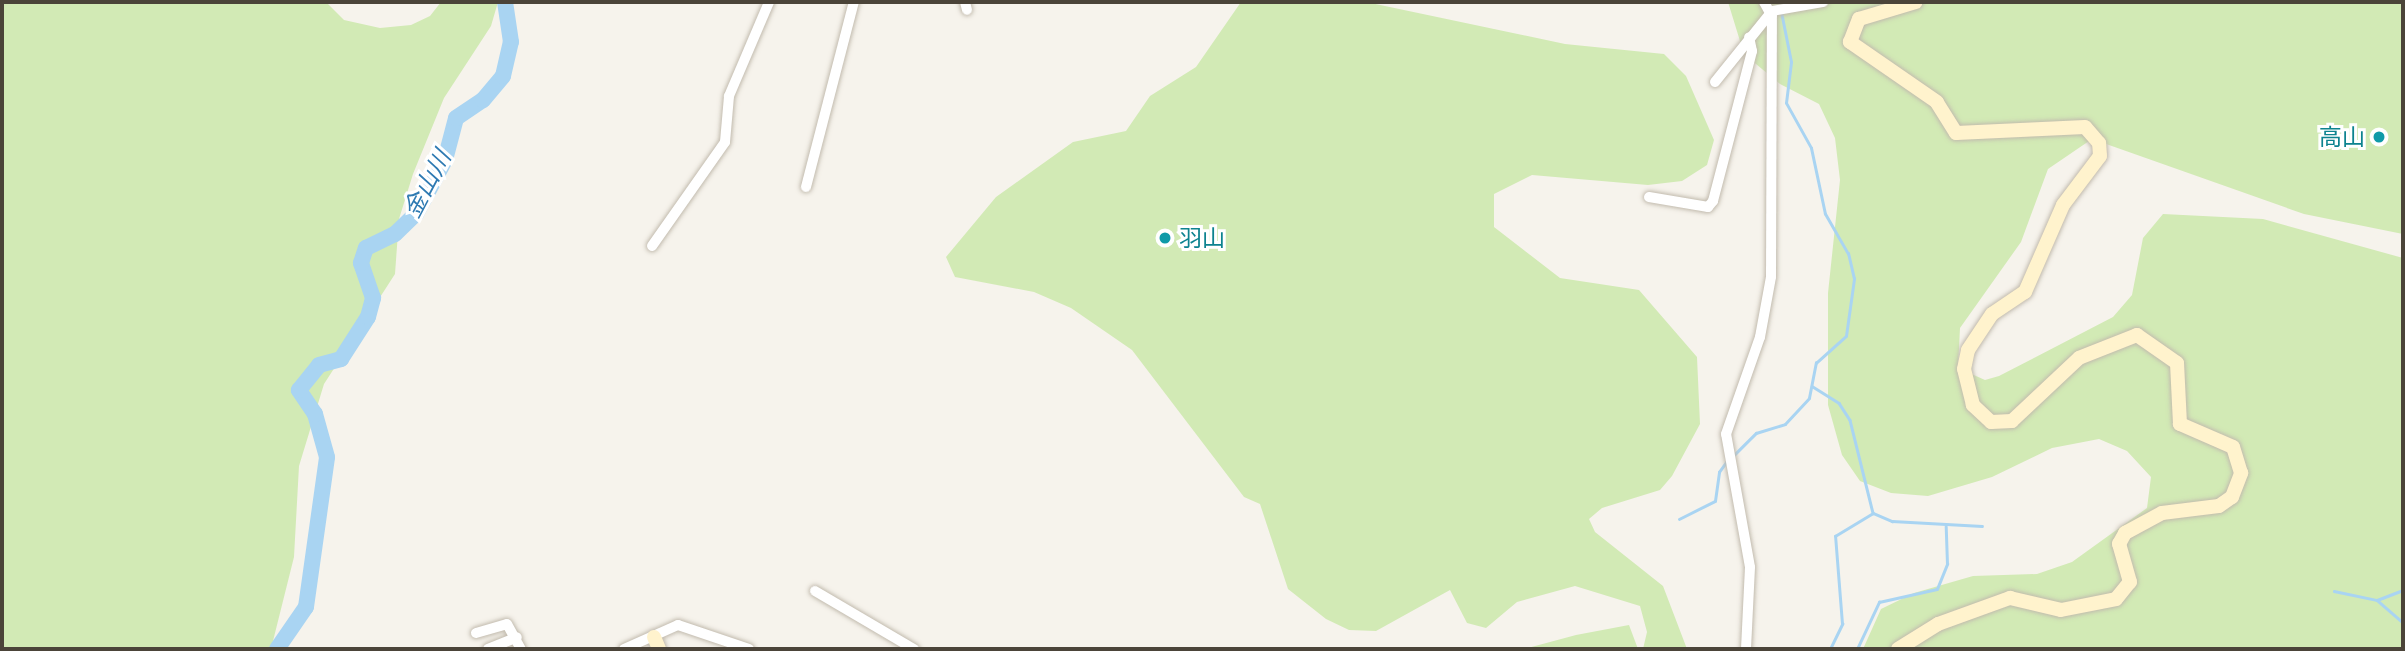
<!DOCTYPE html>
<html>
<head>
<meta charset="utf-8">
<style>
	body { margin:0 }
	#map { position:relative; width:2405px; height:651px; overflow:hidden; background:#f6f3ec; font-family:Poppins,"Noto Sans JP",sans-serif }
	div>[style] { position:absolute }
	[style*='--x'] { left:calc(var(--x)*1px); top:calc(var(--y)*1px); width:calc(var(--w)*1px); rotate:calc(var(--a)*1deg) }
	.green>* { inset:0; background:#d2eab5 }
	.stream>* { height:2.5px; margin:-1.25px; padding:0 1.25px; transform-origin:1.25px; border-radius:1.25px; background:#a9d4f2 }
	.river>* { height:16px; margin:-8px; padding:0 8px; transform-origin:8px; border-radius:8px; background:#a9d4f2 }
	.roads { filter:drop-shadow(0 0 2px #c2bbae) drop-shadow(0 0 2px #c2bbae) }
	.street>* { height:10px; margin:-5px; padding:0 5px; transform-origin:5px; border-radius:5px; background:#fff }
	.secondary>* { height:14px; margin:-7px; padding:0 7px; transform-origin:7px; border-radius:7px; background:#fff3cd }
	.dots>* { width:19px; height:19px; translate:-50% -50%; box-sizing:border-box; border:4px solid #fff; border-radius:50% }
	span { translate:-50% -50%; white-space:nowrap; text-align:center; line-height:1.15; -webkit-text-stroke:6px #fff; paint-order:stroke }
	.culture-label { font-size:23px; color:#0d838f }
	.right { translate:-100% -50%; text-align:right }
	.left { translate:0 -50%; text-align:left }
	.water-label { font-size:24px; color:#2e7ab2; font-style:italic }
	.frame { position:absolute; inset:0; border:4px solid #4b4439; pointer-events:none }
</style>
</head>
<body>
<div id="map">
	<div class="green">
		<div style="clip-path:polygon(2px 2px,326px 2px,344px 20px,380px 28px,411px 25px,430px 16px,441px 2px,498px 2px,491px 26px,444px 98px,413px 174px,399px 219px,395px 274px,324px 384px,299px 466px,294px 557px,271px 649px,2px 649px)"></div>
		<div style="clip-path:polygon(1241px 2px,1366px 2px,1565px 44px,1664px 54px,1686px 76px,1714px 140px,1707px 165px,1682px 181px,1648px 185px,1532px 175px,1494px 194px,1494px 227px,1560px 278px,1639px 290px,1697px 357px,1700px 424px,1672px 476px,1660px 490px,1602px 508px,1589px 519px,1595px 532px,1663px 586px,1687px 649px,1643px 649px,1647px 632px,1640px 606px,1575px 586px,1517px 602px,1486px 628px,1467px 623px,1450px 590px,1376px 631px,1349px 630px,1326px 619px,1288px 589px,1260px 504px,1244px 497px,1132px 350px,1071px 308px,1034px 292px,955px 277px,946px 257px,996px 197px,1073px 142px,1126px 131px,1150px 96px,1196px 67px)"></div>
		<div style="clip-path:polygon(1728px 2px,2403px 2px,2403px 234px,2304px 214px,2092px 139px,2048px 169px,2021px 242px,1960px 328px,1958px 368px,1985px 380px,1999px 376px,2113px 317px,2132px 295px,2143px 238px,2163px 214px,2263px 219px,2403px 258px,2403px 649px,1863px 649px,1881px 609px,1914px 593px,1973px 576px,2037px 574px,2072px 562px,2147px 508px,2151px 477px,2127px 451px,2099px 439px,2052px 448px,1992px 477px,1928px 496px,1891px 493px,1860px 481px,1842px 455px,1828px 405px,1828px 293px,1840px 180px,1835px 138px,1819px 104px,1780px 84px,1744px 54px)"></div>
		<div style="clip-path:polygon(1629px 625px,1638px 649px,1524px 649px,1576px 635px)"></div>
	</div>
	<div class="stream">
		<div style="--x:1812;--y:386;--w:32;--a:32"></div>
		<div style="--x:1839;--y:403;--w:20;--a:57"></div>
		<div style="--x:1850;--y:420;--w:96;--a:76.1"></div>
		<div style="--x:1873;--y:513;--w:21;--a:23"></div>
		<div style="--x:1892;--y:521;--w:90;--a:3.2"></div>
		<div style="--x:1734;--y:455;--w:31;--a:-45"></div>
		<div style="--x:1756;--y:433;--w:30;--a:-17"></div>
		<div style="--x:1785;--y:424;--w:35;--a:-47"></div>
		<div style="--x:1809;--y:398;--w:36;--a:-79"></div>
		<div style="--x:1816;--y:363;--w:40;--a:-42"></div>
		<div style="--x:1846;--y:336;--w:58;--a:-82"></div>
		<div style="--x:1854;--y:279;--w:26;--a:-103"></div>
		<div style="--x:1848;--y:254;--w:46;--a:-119.9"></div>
		<div style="--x:1825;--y:214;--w:67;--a:-102"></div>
		<div style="--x:1811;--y:148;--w:51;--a:-119.1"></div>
		<div style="--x:1786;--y:103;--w:41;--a:-83"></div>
		<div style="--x:1791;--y:62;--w:51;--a:-101.3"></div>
		<div style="--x:1679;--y:519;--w:40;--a:-26.6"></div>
		<div style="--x:1715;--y:501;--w:29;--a:-82"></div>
		<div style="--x:1719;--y:472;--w:17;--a:-54"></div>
		<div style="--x:2334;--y:591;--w:44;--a:11.8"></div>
		<div style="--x:2377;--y:600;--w:28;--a:-21"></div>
		<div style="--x:2377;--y:600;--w:35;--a:41"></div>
		<div style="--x:1830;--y:649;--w:28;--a:-64"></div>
		<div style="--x:1842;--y:624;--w:88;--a:-94.5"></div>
		<div style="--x:1835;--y:536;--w:44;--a:-31.2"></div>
		<div style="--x:1857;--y:649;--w:52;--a:-64.9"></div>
		<div style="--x:1879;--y:602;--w:59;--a:-12.6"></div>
		<div style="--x:1937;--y:589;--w:27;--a:-68"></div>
		<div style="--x:1947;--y:564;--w:37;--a:-92"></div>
	</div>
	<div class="river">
		<div style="--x:277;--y:649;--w:51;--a:-55.4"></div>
		<div style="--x:306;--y:607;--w:151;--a:-82"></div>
		<div style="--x:327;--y:457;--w:45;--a:-105.6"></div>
		<div style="--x:315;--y:414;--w:29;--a:-124"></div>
		<div style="--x:299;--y:390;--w:32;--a:-51"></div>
		<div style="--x:319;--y:365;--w:23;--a:-15"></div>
		<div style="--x:341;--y:359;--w:50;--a:-57.3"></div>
		<div style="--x:368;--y:317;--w:20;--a:-75"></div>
		<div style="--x:373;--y:298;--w:37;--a:-109"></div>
		<div style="--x:361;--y:263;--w:16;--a:-72"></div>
		<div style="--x:366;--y:248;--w:32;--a:-26"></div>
		<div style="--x:395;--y:234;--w:29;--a:-44"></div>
		<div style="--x:416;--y:214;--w:61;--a:-61.8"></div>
		<div style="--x:445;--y:160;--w:43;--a:-75.3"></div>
		<div style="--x:456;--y:118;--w:32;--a:-34"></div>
		<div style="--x:483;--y:100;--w:31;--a:-50"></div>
		<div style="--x:503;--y:76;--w:35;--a:-77"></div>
		<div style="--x:511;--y:42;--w:40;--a:-98.5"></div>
	</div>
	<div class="roads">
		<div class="street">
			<div style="--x:965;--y:2;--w:8;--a:76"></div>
			<div style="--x:1764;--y:2;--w:10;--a:61"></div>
			<div style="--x:1715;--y:82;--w:91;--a:-51.2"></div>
			<div style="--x:806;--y:187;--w:191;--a:-75.5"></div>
			<div style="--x:1649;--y:197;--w:60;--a:9.6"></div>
			<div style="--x:1708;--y:207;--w:8;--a:-50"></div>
			<div style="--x:1713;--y:201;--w:155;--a:-75.4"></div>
			<div style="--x:1752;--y:51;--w:14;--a:-102"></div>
			<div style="--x:652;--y:246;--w:127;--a:-54.9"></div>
			<div style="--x:725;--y:142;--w:46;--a:-85"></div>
			<div style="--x:729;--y:96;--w:102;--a:-66.9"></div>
			<div style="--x:815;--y:591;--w:115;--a:30.4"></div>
			<div style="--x:476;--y:633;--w:32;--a:-16"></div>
			<div style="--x:507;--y:624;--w:29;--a:61"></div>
			<div style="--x:488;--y:649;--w:31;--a:-22"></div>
			<div style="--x:624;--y:649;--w:59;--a:-24"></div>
			<div style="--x:678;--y:625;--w:75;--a:18.7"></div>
			<div style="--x:1746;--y:649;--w:82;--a:-87.2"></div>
			<div style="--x:1750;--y:567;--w:135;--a:-100.2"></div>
			<div style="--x:1726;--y:434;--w:103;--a:-70.7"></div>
			<div style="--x:1760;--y:337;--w:61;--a:-79.6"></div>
			<div style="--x:1771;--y:277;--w:266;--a:-89.8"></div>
			<div style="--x:1772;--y:11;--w:52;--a:-10"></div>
		</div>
		<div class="secondary">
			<div style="--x:654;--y:637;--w:13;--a:67"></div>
			<div style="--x:1898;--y:649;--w:47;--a:-32"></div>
			<div style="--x:1938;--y:624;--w:77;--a:-19.9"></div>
			<div style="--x:2010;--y:598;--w:52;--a:13.2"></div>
			<div style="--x:2061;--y:610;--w:56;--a:-11.3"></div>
			<div style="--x:2116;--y:599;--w:22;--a:-51"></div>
			<div style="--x:2130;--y:582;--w:40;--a:-106"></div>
			<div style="--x:2119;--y:544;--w:13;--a:-61"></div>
			<div style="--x:2125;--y:533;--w:42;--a:-28.4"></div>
			<div style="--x:2162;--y:513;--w:57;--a:-7"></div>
			<div style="--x:2219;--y:506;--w:16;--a:-35"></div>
			<div style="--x:2232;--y:497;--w:26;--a:-69"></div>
			<div style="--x:2241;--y:473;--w:27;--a:-107"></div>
			<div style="--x:2233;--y:447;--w:58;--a:-156.5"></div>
			<div style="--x:2180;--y:424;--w:61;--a:-92.8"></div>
			<div style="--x:2177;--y:363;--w:49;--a:-145"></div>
			<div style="--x:2137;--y:335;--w:62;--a:158.4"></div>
			<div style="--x:2079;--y:358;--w:92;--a:136.8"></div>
			<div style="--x:2012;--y:421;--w:21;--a:177"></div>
			<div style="--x:1991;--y:422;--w:25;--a:-137"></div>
			<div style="--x:1973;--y:405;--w:37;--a:-104"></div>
			<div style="--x:1964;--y:369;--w:19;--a:-78"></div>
			<div style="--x:1968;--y:350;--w:43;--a:-56.3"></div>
			<div style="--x:1992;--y:314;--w:40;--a:-34"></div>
			<div style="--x:2025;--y:292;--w:95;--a:-66.4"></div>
			<div style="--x:2063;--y:205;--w:61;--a:-52.9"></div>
			<div style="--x:2100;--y:156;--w:13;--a:-94"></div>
			<div style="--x:2099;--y:143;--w:21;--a:-131"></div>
			<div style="--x:2085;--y:127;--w:129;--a:177.3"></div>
			<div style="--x:1956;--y:133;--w:36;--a:-122"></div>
			<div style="--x:1937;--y:102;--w:106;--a:-145.4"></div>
			<div style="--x:1850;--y:42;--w:25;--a:-69"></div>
			<div style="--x:1859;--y:19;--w:59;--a:-16.6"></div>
		</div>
	</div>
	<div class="dots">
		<div style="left:2379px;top:137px;background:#0f9aa8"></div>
		<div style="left:1165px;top:238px;background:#0f9aa8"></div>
	</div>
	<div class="culture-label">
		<span class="right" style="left:2365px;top:137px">高山</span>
		<span class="left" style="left:1179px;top:238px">羽山</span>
	</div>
	<div class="water-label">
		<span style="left:427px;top:184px;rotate:-62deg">金山川</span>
	</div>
	<div class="frame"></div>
</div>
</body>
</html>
